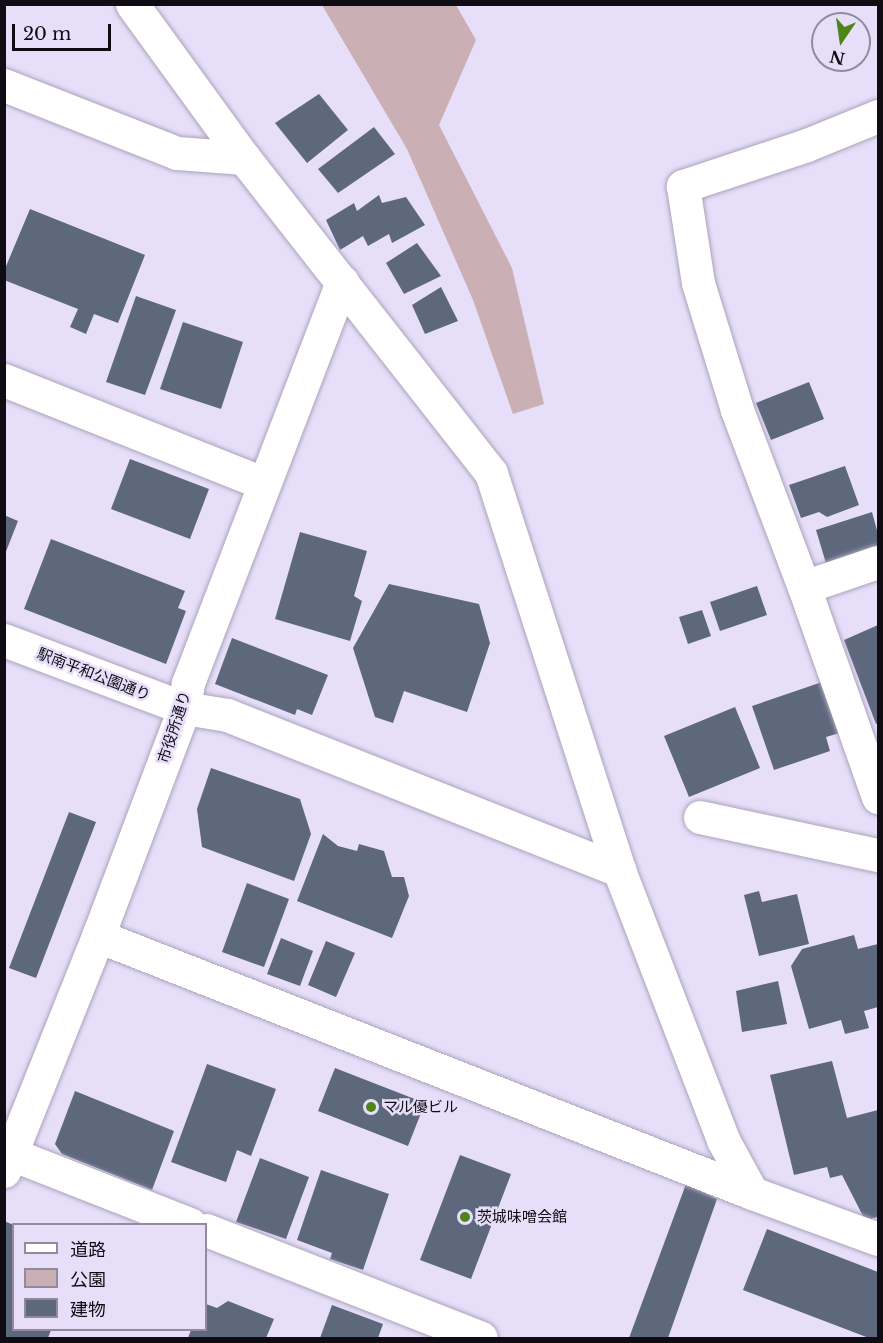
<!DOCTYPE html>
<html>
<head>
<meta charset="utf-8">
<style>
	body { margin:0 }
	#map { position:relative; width:883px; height:1343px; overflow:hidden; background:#e7dff9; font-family:"Libre Baskerville","Noto Sans JP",serif }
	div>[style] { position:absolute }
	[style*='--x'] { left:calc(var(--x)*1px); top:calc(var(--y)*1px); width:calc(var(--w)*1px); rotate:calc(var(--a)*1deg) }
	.green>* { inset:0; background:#caafb4 }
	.building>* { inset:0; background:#5e687d }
	.roads { filter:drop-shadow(0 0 2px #aba3bc) drop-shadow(0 0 2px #aba3bc) }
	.minor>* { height:33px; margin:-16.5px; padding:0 16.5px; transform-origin:16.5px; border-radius:16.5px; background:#fff }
	.dots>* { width:16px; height:16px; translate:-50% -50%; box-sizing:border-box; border:3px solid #e7dff9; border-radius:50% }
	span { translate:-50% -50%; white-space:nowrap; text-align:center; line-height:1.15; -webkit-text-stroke:5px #e7dff9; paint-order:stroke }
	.street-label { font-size:15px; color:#0f0c14 }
	.poi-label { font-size:15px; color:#0f0c14 }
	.left { translate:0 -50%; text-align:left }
	.frame { position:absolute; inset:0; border:6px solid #0f0c14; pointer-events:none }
	.legend { position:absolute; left:12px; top:1223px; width:195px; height:108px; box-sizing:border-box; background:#e7dff9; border:2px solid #918b9d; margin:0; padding:8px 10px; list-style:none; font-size:18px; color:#0f0c14 }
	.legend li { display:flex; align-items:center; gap:12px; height:30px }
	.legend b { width:30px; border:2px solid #918b9d }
	.north { position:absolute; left:811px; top:12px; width:60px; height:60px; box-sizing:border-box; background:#e7dff9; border:2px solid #918b9d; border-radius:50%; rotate:193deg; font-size:16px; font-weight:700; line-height:24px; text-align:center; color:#0f0c14 }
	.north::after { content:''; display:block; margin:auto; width:21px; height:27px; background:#4f841b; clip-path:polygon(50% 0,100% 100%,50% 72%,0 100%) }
	.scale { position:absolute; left:12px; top:24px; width:99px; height:27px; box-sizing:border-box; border:3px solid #0f0c14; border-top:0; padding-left:8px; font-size:18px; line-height:21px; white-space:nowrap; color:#0f0c14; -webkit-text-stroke:4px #e7dff9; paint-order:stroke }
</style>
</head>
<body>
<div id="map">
	<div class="green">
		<div style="clip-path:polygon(322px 5px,456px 5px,476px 40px,439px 125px,512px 268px,544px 404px,513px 414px,473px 300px,407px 149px)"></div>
	</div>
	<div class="building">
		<div style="clip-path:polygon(319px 94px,348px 130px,307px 163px,275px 123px)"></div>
		<div style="clip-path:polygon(374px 127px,395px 154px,338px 193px,318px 169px)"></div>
		<div style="clip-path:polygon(379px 195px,382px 203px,406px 197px,425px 225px,392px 243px,389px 234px,368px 246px,363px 236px,340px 250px,326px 220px,354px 203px,357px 211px)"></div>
		<div style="clip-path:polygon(30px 209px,145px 255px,118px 323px,94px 314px,86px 334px,70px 327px,78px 309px,4px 280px,4px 271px)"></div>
		<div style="clip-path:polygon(417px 243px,441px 276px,404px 294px,386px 263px)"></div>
		<div style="clip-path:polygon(441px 287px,458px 321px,425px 334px,412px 305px)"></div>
		<div style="clip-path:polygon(136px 296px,176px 310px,145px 395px,106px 382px)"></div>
		<div style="clip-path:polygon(183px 322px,243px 342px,221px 409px,160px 389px)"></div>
		<div style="clip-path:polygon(809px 382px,824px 419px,771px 440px,756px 403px)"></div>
		<div style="clip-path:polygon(130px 459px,209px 489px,190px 539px,111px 509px)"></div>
		<div style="clip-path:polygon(845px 466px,859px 505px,827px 517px,819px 512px,801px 518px,789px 485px)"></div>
		<div style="clip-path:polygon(872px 512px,878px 534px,878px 555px,828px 570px,816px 530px)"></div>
		<div style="clip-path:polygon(4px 515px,18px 521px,5px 554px,4px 554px)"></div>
		<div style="clip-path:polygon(300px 532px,367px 551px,354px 596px,362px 601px,350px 641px,275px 619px)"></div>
		<div style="clip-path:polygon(51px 539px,185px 591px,178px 608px,186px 611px,166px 664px,24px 609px)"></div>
		<div style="clip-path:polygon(389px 584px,479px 604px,490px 643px,467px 712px,404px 691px,393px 723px,375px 717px,353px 648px)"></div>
		<div style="clip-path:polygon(757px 586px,767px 615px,720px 631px,710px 602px)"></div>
		<div style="clip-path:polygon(702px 610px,711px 636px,688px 644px,679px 617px)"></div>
		<div style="clip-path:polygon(878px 625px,878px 723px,876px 724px,844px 640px)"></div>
		<div style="clip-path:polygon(232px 638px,328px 675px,312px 715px,297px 709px,295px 715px,215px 684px)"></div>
		<div style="clip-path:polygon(825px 681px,843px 732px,826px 737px,830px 751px,774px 770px,752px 706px)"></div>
		<div style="clip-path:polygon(735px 707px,760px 768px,689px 797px,664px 736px)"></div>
		<div style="clip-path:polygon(211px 768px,300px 799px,311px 834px,294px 881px,202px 847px,197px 809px)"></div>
		<div style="clip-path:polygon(69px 812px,96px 822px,36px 978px,9px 968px)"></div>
		<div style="clip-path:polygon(323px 834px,338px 846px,357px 851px,359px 844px,384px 851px,392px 877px,404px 877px,409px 896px,392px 938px,297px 901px)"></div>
		<div style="clip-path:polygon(247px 883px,289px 899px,264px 967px,222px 952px)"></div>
		<div style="clip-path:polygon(759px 891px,762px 902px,797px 894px,809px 944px,759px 956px,744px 895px)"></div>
		<div style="clip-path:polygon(854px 935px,858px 949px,878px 944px,878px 1007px,864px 1011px,869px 1028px,845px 1034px,841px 1020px,809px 1029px,791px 966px,802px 949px)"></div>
		<div style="clip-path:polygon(281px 938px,313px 951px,300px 986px,267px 974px)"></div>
		<div style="clip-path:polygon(326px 941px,355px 953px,336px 997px,308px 985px)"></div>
		<div style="clip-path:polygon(778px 981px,787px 1024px,742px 1032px,736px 991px)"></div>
		<div style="clip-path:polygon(832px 1061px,847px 1118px,878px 1110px,878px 1217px,865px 1220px,842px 1175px,830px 1178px,827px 1167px,794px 1175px,770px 1075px)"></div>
		<div style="clip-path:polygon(207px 1064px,276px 1089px,251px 1156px,237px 1150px,226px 1182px,171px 1162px)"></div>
		<div style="clip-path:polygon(335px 1068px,425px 1103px,408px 1146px,318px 1111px)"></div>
		<div style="clip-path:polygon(75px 1091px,174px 1131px,152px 1190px,62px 1154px,55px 1144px)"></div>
		<div style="clip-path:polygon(460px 1155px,511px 1174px,471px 1279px,420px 1260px)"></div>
		<div style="clip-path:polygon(260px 1158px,309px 1177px,286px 1239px,236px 1222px)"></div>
		<div style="clip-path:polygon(321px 1170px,389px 1194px,363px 1270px,330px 1259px,332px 1253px,297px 1240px)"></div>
		<div style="clip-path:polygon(686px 1184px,717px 1199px,668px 1338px,629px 1338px)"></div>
		<div style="clip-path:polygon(4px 1221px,14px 1225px,14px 1330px,51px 1330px,48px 1338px,4px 1338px)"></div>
		<div style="clip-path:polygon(767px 1229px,878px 1272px,878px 1338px,869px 1338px,743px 1290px)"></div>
		<div style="clip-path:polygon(228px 1301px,274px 1319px,266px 1338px,188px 1338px,191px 1330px,206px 1330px,206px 1304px,217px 1308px)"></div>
		<div style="clip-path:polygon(332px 1305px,383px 1324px,378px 1338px,320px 1338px)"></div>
	</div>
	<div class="roads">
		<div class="minor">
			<div style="--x:132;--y:4;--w:190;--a:54"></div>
			<div style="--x:244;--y:158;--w:400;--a:51.9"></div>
			<div style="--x:491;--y:473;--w:417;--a:72.1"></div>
			<div style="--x:619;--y:870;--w:289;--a:68.9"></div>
			<div style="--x:723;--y:1140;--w:60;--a:61.3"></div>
			<div style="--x:752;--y:1193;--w:134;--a:20.1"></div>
			<div style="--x:4;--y:85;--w:186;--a:21.5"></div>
			<div style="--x:177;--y:153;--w:67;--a:4.3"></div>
			<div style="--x:878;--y:116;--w:77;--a:157.8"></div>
			<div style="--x:807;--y:145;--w:131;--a:161.7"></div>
			<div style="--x:683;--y:186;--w:98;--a:81.2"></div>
			<div style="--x:698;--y:283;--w:133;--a:72.9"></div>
			<div style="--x:737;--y:410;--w:189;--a:69.3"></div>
			<div style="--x:804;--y:587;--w:223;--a:70.6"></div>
			<div style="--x:4;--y:380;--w:279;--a:21.7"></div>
			<div style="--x:804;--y:587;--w:78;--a:-18.7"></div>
			<div style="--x:4;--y:640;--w:192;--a:20.7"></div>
			<div style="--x:184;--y:708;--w:44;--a:9.2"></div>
			<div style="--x:227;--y:715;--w:422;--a:21.6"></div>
			<div style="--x:700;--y:817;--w:182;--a:12.1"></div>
			<div style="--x:98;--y:936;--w:703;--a:21.45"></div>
			<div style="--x:11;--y:1154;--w:192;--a:21.4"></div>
			<div style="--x:4;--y:1171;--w:253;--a:-68.2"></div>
			<div style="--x:98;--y:936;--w:244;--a:-69.3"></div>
			<div style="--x:184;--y:708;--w:25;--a:-81"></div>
			<div style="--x:188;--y:683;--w:430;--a:-69"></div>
			<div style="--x:206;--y:1230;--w:295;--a:21.4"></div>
		</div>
	</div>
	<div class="dots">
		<div style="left:371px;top:1107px;background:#4f841b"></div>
		<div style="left:465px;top:1217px;background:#4f841b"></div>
	</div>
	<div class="street-label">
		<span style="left:94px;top:674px;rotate:21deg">駅南平和公園通り</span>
		<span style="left:174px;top:727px;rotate:-72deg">市役所通り</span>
	</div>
	<div class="poi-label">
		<span class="left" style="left:383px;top:1107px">マル優ビル</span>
		<span class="left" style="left:477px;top:1217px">茨城味噌会館</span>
	</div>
	<div class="frame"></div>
	<ul class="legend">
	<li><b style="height:8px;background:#fff"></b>道路</li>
	<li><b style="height:16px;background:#caafb4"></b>公園</li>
	<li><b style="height:16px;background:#5e687d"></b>建物</li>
	</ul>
	<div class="north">N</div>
	<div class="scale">20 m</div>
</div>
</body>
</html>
